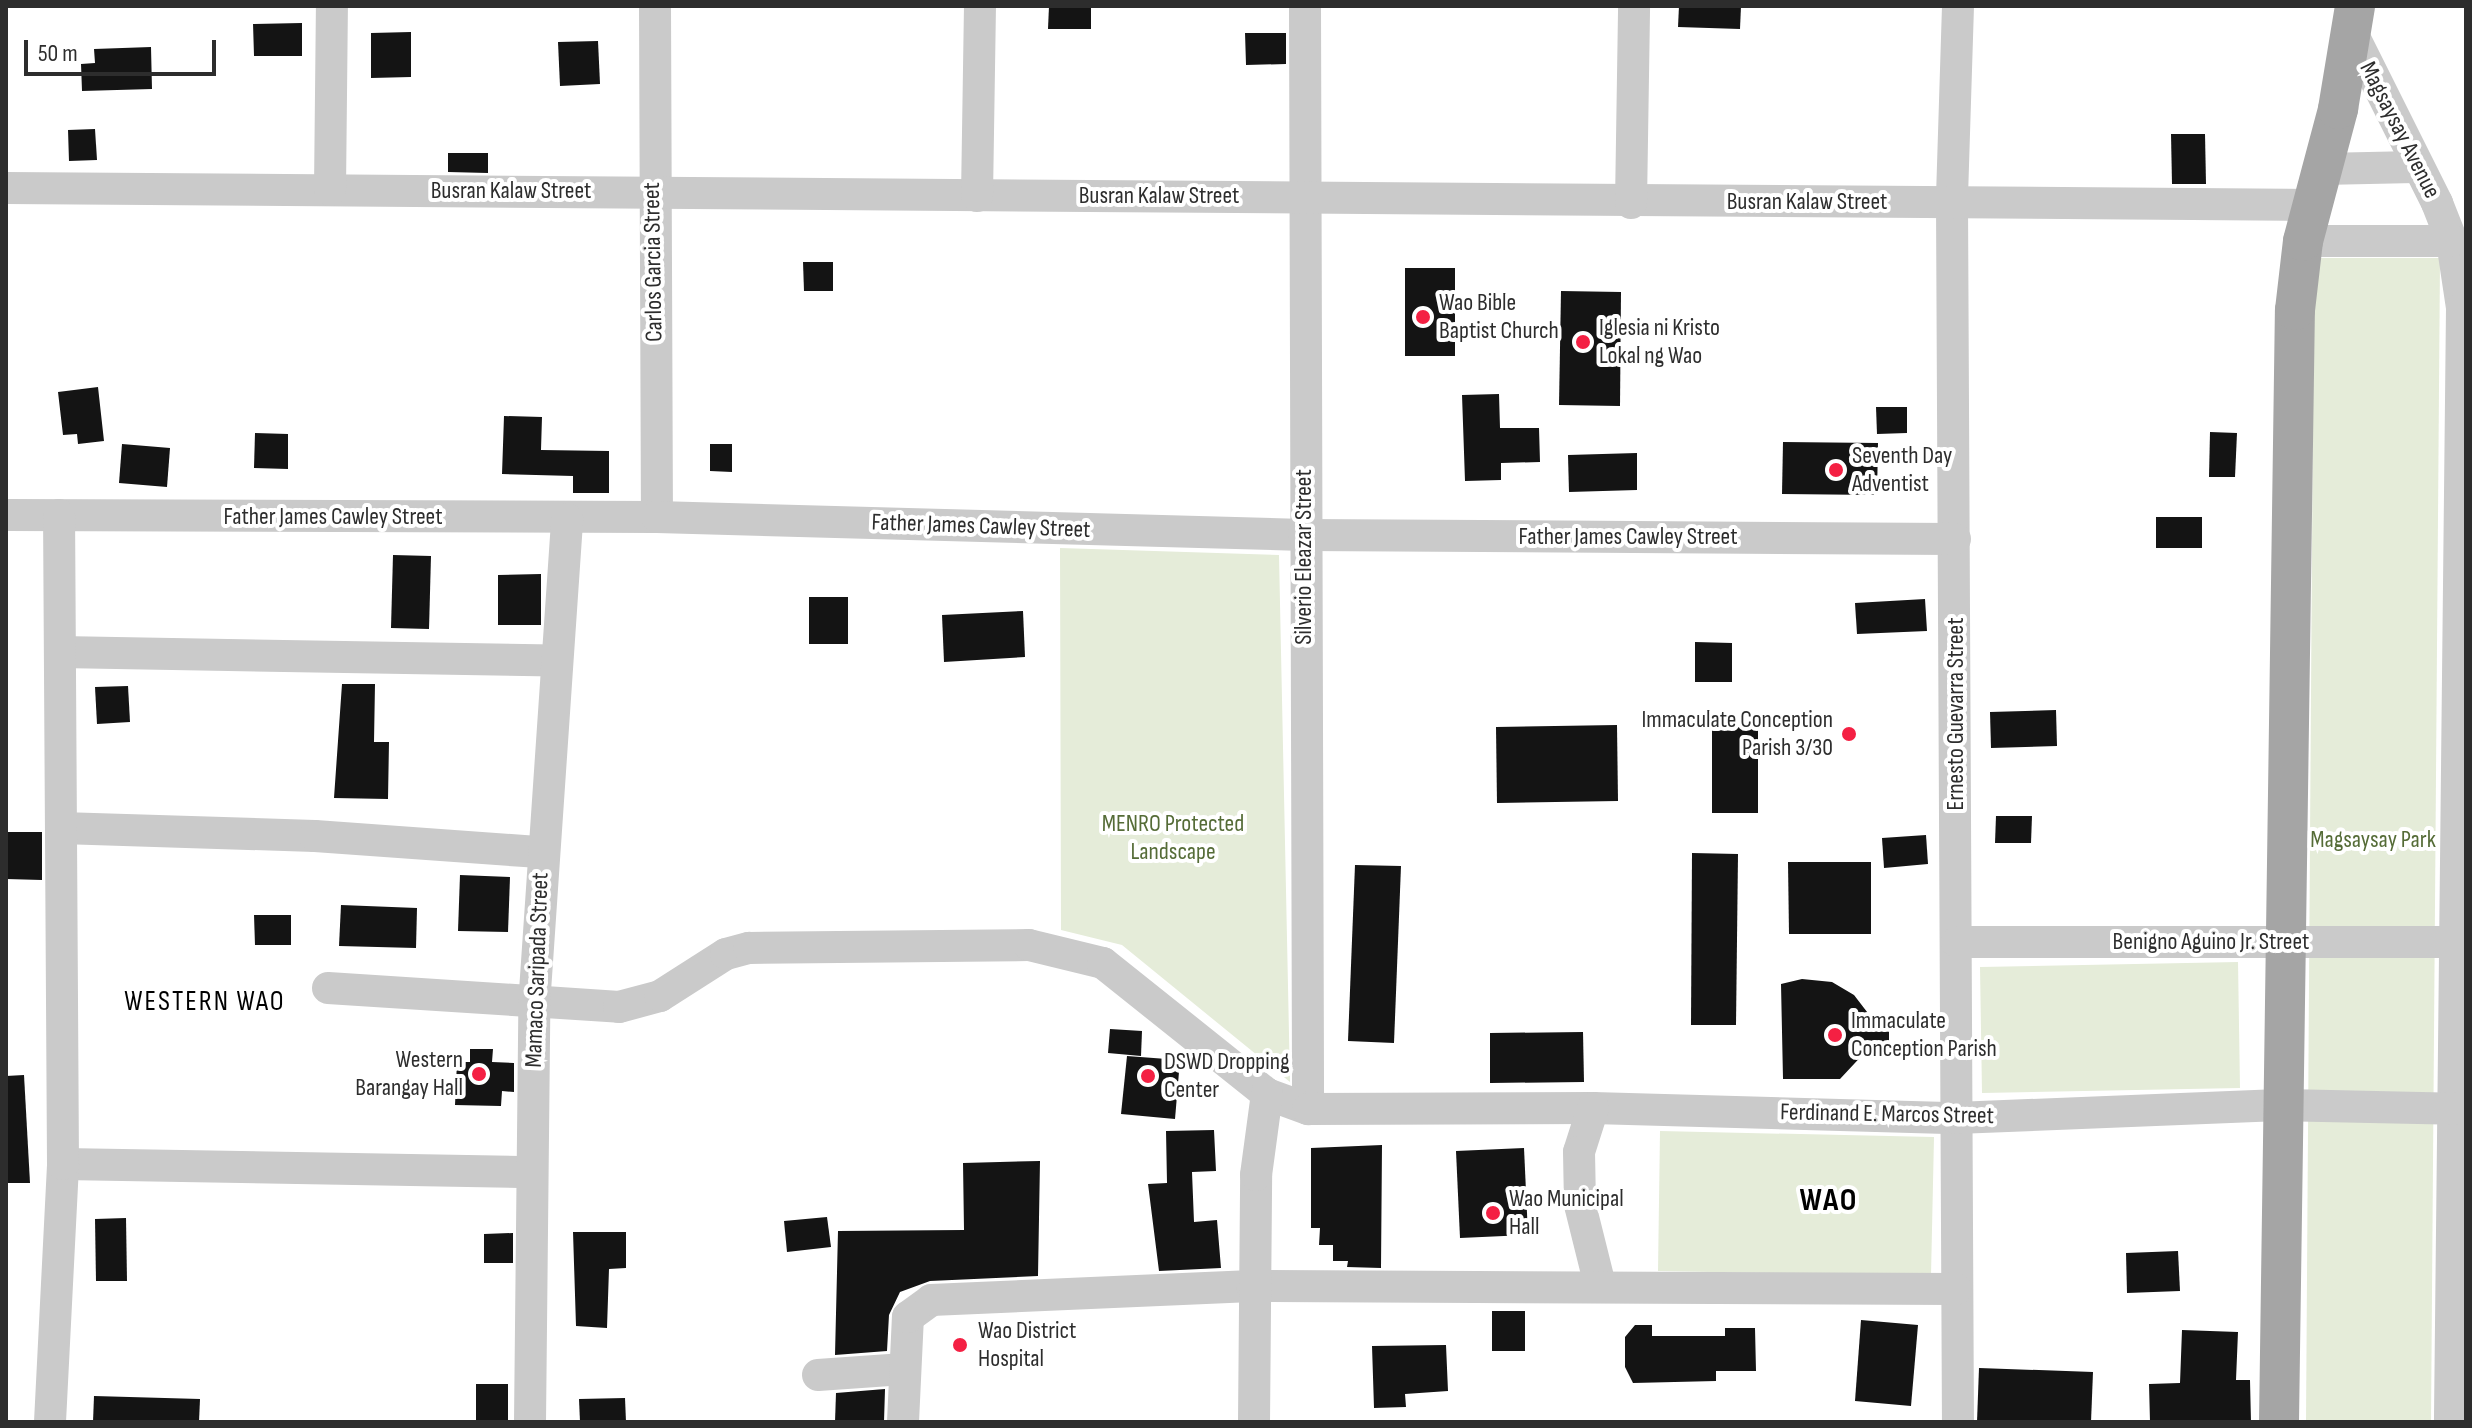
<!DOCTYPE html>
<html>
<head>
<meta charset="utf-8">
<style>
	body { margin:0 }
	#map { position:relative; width:2472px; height:1428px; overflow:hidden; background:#fff; font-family:"Sofia Sans Condensed",sans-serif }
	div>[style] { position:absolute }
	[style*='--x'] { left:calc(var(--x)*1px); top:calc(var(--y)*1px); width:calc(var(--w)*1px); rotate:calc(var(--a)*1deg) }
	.green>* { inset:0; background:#e5ecd9 }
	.building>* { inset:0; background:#141414 }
	.minor>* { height:32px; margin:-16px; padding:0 16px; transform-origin:16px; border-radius:16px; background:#cacaca }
	.major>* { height:40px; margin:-20px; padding:0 20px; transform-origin:20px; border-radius:20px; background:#a5a5a5 }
	.dots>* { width:22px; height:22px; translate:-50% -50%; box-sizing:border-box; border:4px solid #fff; border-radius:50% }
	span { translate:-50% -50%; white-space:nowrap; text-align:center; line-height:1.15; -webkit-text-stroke:8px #fff; paint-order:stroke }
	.street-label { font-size:24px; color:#2d2d2d }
	.poi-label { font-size:24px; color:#2d2d2d }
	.left { translate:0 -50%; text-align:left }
	.right { translate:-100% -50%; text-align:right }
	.park-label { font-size:24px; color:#556c37 }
	.quarter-label { font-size:28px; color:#000; letter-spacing:2px }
	.district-label { font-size:32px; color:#000; font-weight:700; letter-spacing:2px }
	.frame { position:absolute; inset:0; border:8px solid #2d2d2d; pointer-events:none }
	.scale { position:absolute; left:24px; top:40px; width:192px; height:36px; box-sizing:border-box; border:4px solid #2d2d2d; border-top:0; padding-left:10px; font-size:24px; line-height:28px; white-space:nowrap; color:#2d2d2d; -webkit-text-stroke:6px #fff; paint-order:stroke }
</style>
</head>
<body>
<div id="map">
	<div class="green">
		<div style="clip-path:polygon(2314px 258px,2440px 258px,2431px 1422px,2306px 1422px)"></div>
		<div style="clip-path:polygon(1060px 548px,1279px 555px,1290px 1082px,1122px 945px,1061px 930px)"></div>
		<div style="clip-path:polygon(2238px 962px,2240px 1088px,1982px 1093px,1980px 967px)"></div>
		<div style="clip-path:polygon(1660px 1131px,1934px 1137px,1931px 1276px,1658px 1271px)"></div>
	</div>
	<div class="building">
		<div style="clip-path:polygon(1049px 6px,1091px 6px,1091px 29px,1048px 29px)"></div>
		<div style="clip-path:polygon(1679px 6px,1741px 6px,1740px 29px,1678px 27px)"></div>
		<div style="clip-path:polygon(302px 23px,302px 56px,254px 56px,253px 24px)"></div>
		<div style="clip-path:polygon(411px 32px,411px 77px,371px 78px,371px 33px)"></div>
		<div style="clip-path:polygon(1245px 33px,1286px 33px,1286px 64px,1246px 65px)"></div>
		<div style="clip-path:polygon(598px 41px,600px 84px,560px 86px,558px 42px)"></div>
		<div style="clip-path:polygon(151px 47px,152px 89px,82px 91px,81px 64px,95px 63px,94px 49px)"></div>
		<div style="clip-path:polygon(95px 129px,97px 160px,69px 161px,68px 130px)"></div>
		<div style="clip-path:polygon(2171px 134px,2205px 134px,2206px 184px,2172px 184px)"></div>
		<div style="clip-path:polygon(448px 153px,488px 153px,488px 173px,448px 172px)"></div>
		<div style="clip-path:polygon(803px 262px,833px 262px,833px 291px,804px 291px)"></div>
		<div style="clip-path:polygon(1405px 268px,1455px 268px,1455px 356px,1405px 356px)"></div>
		<div style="clip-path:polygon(1561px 291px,1621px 292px,1620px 406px,1559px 405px)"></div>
		<div style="clip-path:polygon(98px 387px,104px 441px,78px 444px,77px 434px,63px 435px,58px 392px)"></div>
		<div style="clip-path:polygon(1499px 394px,1500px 428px,1539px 428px,1540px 462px,1501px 463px,1501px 480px,1465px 481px,1462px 395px)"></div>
		<div style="clip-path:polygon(1876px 407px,1907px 407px,1907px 433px,1877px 434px)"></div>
		<div style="clip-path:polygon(504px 416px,542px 417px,541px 450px,609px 451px,609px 493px,573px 493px,573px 476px,502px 474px)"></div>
		<div style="clip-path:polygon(2210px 432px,2237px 433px,2235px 477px,2209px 477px)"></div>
		<div style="clip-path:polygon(255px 433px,288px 434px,288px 469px,254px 468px)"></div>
		<div style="clip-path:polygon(1783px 442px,1878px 443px,1877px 495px,1782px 494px)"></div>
		<div style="clip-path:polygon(122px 444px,170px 448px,167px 487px,119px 483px)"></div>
		<div style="clip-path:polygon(710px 444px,732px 444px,732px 472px,710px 471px)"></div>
		<div style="clip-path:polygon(1637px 453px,1637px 490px,1569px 492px,1568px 455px)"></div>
		<div style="clip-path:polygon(2156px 517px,2202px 517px,2202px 548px,2156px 548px)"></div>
		<div style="clip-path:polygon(393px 555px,431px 556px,429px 629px,391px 628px)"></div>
		<div style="clip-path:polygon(541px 574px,541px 625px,498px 625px,498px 575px)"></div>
		<div style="clip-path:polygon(809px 597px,848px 597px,848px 644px,809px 644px)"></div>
		<div style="clip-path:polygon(1925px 599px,1927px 631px,1857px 634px,1855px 603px)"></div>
		<div style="clip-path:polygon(1023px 611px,1025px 657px,944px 662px,942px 615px)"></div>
		<div style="clip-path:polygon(1695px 642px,1732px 643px,1732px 682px,1695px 682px)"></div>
		<div style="clip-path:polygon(342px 684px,375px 684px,374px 742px,389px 742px,388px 799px,334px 798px)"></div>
		<div style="clip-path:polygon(128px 686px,130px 722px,97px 724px,95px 687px)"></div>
		<div style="clip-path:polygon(2056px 710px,2057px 746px,1991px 748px,1990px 712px)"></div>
		<div style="clip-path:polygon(1617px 725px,1618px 801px,1497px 803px,1496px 727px)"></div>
		<div style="clip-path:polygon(1712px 727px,1758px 727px,1758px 813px,1712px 813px)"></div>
		<div style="clip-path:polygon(1996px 816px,2032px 816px,2031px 843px,1995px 843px)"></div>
		<div style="clip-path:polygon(6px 832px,42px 832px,42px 880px,6px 879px)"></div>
		<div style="clip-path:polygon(1926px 835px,1928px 864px,1884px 868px,1882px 838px)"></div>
		<div style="clip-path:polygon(1692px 853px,1738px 854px,1736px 1025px,1691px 1025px)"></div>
		<div style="clip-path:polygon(1788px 862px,1871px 862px,1871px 934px,1789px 934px)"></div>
		<div style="clip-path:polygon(1355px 865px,1401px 866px,1394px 1043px,1348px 1041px)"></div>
		<div style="clip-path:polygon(460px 875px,510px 877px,508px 932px,458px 931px)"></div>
		<div style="clip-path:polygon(341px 905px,417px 908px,416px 948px,339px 946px)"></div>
		<div style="clip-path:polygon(254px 915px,291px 915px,291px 945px,255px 945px)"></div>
		<div style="clip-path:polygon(1802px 979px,1832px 982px,1854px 995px,1874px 1021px,1889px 1021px,1889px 1050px,1868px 1049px,1840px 1079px,1783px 1079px,1781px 984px)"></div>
		<div style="clip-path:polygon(1110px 1029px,1142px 1031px,1141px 1056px,1108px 1053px)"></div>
		<div style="clip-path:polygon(1583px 1032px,1584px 1082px,1490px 1083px,1490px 1033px)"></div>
		<div style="clip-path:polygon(470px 1049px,493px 1049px,492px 1062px,514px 1063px,514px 1092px,502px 1091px,501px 1106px,455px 1105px,457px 1062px,470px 1062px)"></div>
		<div style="clip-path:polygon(1127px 1056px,1180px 1060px,1175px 1119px,1121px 1114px)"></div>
		<div style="clip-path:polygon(24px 1075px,30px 1183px,6px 1183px,6px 1076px)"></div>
		<div style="clip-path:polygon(1214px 1130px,1216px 1171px,1192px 1172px,1194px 1222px,1217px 1220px,1221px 1268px,1159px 1271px,1148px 1184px,1167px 1183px,1166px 1131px)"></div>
		<div style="clip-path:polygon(1382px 1145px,1381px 1268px,1347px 1267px,1348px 1261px,1333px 1261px,1333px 1245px,1319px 1245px,1320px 1228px,1311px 1228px,1311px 1148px)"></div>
		<div style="clip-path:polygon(1524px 1148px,1528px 1235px,1460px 1238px,1456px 1151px)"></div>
		<div style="clip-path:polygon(1040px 1161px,1038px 1276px,930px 1281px,900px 1292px,889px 1315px,887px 1351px,835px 1355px,838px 1231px,964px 1230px,963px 1163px)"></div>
		<div style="clip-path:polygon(827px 1217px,831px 1247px,787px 1252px,784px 1221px)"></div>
		<div style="clip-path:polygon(126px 1218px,127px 1281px,96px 1281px,95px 1219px)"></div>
		<div style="clip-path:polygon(573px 1232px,626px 1232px,626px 1268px,609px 1269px,607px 1328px,576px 1326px)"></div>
		<div style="clip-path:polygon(513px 1233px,513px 1263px,484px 1263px,484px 1234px)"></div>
		<div style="clip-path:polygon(2178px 1251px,2180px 1291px,2127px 1293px,2126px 1253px)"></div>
		<div style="clip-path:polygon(1492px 1311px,1525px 1311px,1525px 1351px,1492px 1351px)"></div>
		<div style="clip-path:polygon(1861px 1320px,1918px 1325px,1911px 1406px,1855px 1401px)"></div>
		<div style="clip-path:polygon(1635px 1325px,1652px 1325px,1652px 1336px,1725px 1336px,1725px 1328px,1755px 1328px,1756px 1371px,1716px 1371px,1716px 1381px,1633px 1383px,1625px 1367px,1625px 1337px)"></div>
		<div style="clip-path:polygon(2182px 1330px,2238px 1332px,2236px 1380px,2250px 1380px,2251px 1422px,2150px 1422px,2149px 1384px,2180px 1383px)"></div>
		<div style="clip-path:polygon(1446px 1345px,1448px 1391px,1405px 1394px,1406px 1407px,1374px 1408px,1372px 1346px)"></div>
		<div style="clip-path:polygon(1979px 1368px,2093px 1372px,2091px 1422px,1977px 1422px)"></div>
		<div style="clip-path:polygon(476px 1384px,508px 1384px,508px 1422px,476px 1422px)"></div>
		<div style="clip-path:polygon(885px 1389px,884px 1422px,835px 1422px,836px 1393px)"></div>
		<div style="clip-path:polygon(94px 1396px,200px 1399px,199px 1422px,93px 1422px)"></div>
		<div style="clip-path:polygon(625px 1398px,626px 1422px,580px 1422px,579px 1399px)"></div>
	</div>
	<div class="minor">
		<div style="--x:655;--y:6;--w:511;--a:89.78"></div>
		<div style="--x:1305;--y:6;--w:1103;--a:89.84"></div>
		<div style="--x:1958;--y:6;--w:196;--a:91.8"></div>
		<div style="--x:1952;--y:202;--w:1220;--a:89.72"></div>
		<div style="--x:2354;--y:37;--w:186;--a:63.4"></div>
		<div style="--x:2437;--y:203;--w:41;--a:68.5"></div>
		<div style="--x:2452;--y:241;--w:68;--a:81.5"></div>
		<div style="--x:2462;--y:308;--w:1114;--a:90.62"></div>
		<div style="--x:2322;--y:169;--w:93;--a:-1.2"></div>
		<div style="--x:6;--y:188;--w:2307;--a:0.42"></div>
		<div style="--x:330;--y:190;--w:184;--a:-89.4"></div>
		<div style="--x:977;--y:196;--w:190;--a:-89.1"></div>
		<div style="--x:1631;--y:203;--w:197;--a:-89.1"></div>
		<div style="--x:2303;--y:241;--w:149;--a:0"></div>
		<div style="--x:6;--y:515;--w:651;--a:0.18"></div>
		<div style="--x:657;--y:517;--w:647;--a:1.59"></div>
		<div style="--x:1304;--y:535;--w:651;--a:0.35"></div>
		<div style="--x:60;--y:652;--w:494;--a:1"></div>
		<div style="--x:61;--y:828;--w:254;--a:1.8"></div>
		<div style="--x:315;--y:836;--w:226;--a:4.1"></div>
		<div style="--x:1957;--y:942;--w:509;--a:0"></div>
		<div style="--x:328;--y:988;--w:292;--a:3.7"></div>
		<div style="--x:619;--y:1007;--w:42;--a:-15"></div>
		<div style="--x:660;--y:996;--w:78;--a:-32.5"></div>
		<div style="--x:726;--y:954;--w:24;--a:-15"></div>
		<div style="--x:749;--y:948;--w:280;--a:-0.6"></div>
		<div style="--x:1029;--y:945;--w:76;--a:13.7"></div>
		<div style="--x:1103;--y:963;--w:210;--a:38.6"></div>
		<div style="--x:1267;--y:1094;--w:44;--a:20.1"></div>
		<div style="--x:1308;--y:1109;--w:285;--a:-0.2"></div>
		<div style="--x:1593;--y:1108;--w:363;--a:1.6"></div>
		<div style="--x:1956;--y:1118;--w:324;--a:-2.3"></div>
		<div style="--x:2280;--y:1105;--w:186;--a:1.2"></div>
		<div style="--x:1593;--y:1108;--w:46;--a:107.7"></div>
		<div style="--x:1579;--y:1152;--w:53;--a:88.9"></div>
		<div style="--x:1580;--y:1205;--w:82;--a:76"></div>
		<div style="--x:63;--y:1164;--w:469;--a:1"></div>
		<div style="--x:818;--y:1375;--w:86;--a:-4"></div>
		<div style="--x:50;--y:1422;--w:258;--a:-87.1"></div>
		<div style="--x:63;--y:1164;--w:649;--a:-90.35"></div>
		<div style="--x:530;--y:1422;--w:416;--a:-89.4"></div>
		<div style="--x:534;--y:1006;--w:488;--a:-86.1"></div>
		<div style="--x:903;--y:1422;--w:105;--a:-87.3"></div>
		<div style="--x:908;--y:1317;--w:29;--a:-36"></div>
		<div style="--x:931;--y:1300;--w:321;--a:-2.5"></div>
		<div style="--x:1252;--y:1286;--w:704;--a:0.24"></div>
		<div style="--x:1254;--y:1422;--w:247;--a:-89.5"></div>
		<div style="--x:1256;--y:1175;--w:82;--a:-82.3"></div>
	</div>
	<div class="major">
		<div style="--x:2279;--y:1422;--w:1112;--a:-89.18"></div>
		<div style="--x:2295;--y:310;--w:69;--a:-83.4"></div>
		<div style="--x:2303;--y:241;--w:137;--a:-75.1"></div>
		<div style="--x:2338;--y:109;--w:104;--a:-80.6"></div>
	</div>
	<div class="dots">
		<div style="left:1423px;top:317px;background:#f42043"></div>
		<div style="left:1583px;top:342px;background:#f42043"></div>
		<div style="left:1836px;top:470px;background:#f42043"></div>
		<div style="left:1849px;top:734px;background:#f42043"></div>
		<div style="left:1835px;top:1035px;background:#f42043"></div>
		<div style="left:479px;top:1074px;background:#f42043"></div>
		<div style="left:1148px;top:1076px;background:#f42043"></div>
		<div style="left:1493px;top:1213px;background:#f42043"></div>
		<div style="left:960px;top:1345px;background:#f42043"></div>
	</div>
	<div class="street-label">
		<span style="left:2400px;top:130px;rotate:63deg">Magsaysay Avenue</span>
		<span style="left:511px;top:191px">Busran Kalaw Street</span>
		<span style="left:1159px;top:196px">Busran Kalaw Street</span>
		<span style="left:1807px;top:202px">Busran Kalaw Street</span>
		<span style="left:653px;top:262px;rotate:-91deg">Carlos Garcia Street</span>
		<span style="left:333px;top:517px">Father James Cawley Street</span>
		<span style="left:981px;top:526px;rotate:2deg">Father James Cawley Street</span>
		<span style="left:1628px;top:537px">Father James Cawley Street</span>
		<span style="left:1304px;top:557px;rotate:-90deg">Silverio Eleazar Street</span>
		<span style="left:1956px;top:714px;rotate:-90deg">Ernesto Guevarra Street</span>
		<span style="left:2211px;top:942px">Benigno Aguino Jr. Street</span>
		<span style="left:537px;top:970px;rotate:-88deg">Mamaco Saripada Street</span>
		<span style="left:1887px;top:1114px;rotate:1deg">Ferdinand E. Marcos Street</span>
	</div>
	<div class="poi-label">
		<span class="left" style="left:1439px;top:317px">Wao Bible<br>Baptist Church</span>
		<span class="left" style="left:1599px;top:342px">Iglesia ni Kristo<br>Lokal ng Wao</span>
		<span class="left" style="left:1852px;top:470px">Seventh Day<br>Adventist</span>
		<span class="right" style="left:1833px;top:734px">Immaculate Conception<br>Parish 3/30</span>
		<span class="left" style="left:1851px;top:1035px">Immaculate<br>Conception Parish</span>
		<span class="right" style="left:463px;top:1074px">Western<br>Barangay Hall</span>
		<span class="left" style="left:1164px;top:1076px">DSWD Dropping<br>Center</span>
		<span class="left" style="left:1509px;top:1213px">Wao Municipal<br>Hall</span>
		<span class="left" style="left:978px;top:1345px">Wao District<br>Hospital</span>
	</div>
	<div class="park-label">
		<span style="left:1173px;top:838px">MENRO Protected<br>Landscape</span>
		<span style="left:2373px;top:840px">Magsaysay Park</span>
	</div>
	<div class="quarter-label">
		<span style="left:205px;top:1002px">WESTERN WAO</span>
	</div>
	<div class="district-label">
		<span style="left:1829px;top:1201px">WAO</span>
	</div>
	<div class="frame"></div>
	<div class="scale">50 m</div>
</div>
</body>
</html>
